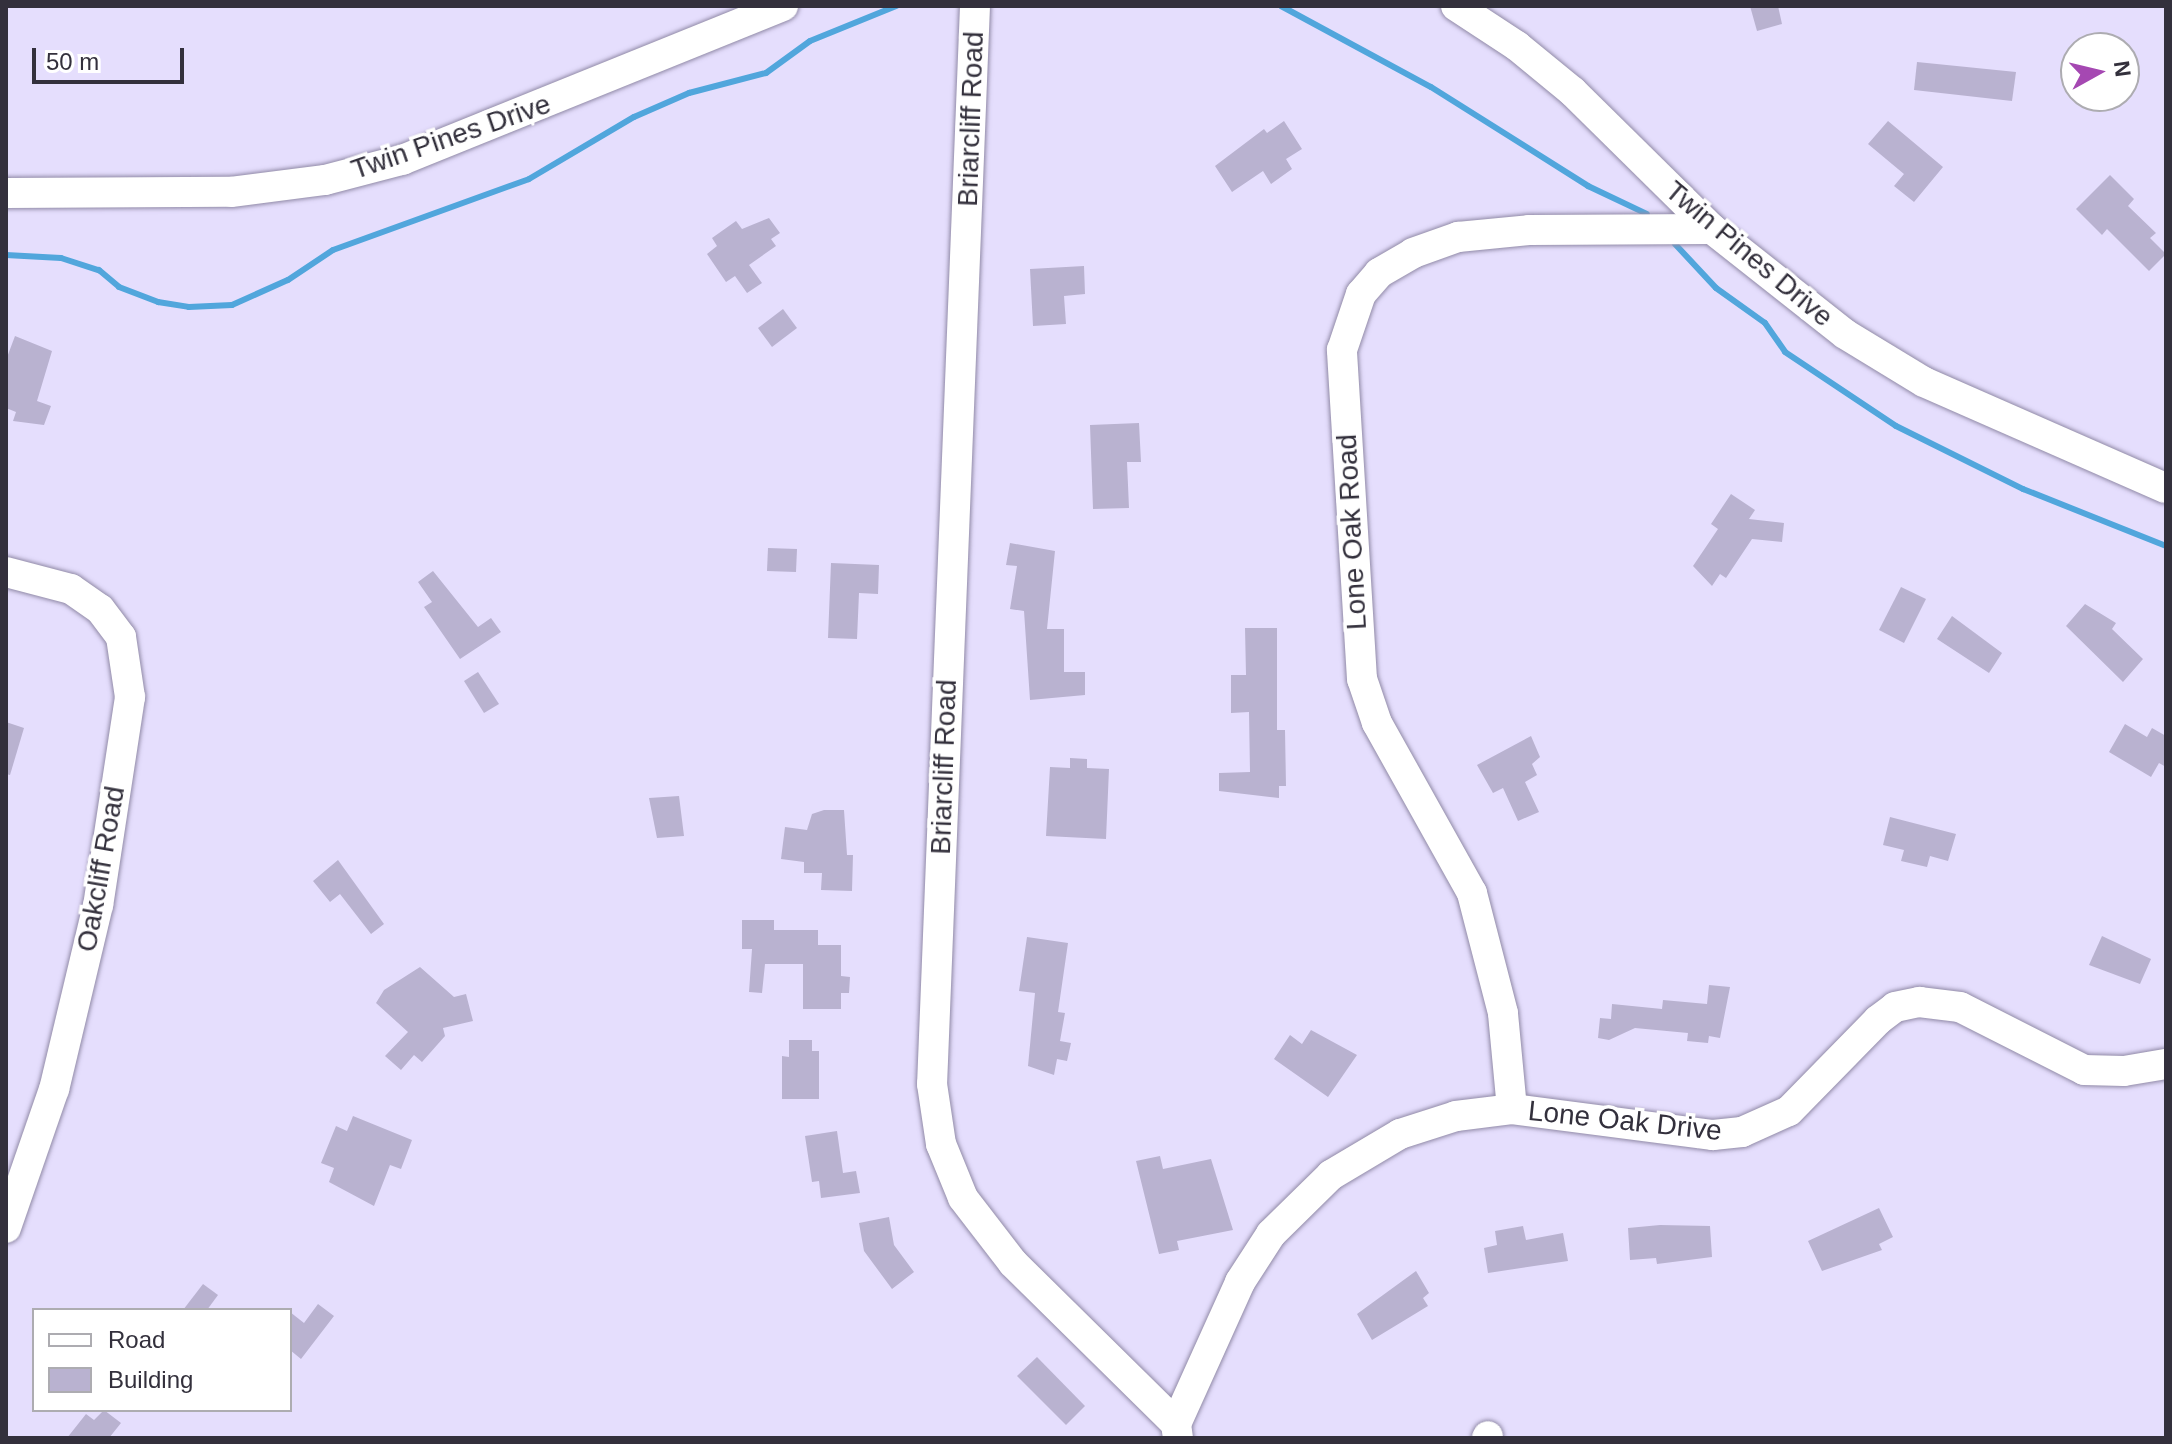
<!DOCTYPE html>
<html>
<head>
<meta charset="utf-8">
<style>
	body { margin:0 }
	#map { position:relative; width:2172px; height:1444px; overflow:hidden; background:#e5defd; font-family:Arial,sans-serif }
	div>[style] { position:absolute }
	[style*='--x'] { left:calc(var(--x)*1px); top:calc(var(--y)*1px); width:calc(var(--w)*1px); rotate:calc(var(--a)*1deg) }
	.stream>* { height:6px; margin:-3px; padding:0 3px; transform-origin:3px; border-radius:3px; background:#51a6dc }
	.building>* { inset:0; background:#b9b2d0 }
	.roads { filter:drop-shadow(0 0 2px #918aa7) drop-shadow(0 0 2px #918aa7) }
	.minor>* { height:30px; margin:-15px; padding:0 15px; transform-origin:15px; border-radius:15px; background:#fff }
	span { translate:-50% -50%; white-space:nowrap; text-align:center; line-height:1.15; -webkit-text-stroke:7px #fff; paint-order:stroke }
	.street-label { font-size:28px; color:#33303c }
	.frame { position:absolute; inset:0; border:8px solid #33303c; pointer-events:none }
	.legend { position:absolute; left:32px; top:1308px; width:260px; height:104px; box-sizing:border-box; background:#fff; border:2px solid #adacb1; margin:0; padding:10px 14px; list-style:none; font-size:24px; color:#33303c }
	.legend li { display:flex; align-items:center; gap:16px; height:40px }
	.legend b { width:40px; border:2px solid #adacb1 }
	.north { position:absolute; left:2060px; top:32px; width:80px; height:80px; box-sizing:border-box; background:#fff; border:2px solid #adacb1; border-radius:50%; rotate:82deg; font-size:22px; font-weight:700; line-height:32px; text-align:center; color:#33303c }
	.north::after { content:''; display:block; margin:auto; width:28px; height:36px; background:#a548b2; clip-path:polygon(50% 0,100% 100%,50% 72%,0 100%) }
	.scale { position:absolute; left:32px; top:48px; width:152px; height:36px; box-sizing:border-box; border:4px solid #33303c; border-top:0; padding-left:10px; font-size:24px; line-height:28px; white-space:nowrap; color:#33303c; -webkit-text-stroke:6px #fff; paint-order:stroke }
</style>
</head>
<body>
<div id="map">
	<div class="stream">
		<div style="--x:1281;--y:6;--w:170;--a:28.4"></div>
		<div style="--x:1431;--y:87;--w:186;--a:32.2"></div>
		<div style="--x:1588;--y:186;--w:65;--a:25.4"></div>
		<div style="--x:1675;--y:244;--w:60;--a:47"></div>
		<div style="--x:1716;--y:288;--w:60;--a:35.5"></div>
		<div style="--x:1765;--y:323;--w:35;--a:55"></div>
		<div style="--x:1785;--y:352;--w:133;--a:33.7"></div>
		<div style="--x:1896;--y:426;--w:142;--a:26.4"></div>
		<div style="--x:2023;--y:489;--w:154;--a:21.7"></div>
		<div style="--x:6;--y:255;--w:55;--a:3.1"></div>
		<div style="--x:61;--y:258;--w:40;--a:18"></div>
		<div style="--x:99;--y:270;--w:26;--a:40"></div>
		<div style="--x:119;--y:287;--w:42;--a:21"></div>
		<div style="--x:158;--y:302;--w:31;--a:9"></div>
		<div style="--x:189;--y:307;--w:43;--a:-2.7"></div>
		<div style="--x:232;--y:305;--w:61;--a:-24.1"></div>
		<div style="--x:288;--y:280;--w:54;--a:-33.7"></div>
		<div style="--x:333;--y:250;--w:208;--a:-19.9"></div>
		<div style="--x:529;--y:179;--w:122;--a:-30.6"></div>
		<div style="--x:634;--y:117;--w:60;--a:-23.6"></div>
		<div style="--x:689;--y:93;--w:80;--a:-14.6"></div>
		<div style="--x:766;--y:73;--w:54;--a:-36"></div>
		<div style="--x:810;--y:41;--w:93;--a:-22.1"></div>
	</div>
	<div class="building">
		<div style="clip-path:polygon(1750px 6px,1778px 6px,1782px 24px,1757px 31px)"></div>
		<div style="clip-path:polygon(1917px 62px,2016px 72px,2012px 101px,1914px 90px)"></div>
		<div style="clip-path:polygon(1284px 121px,1302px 149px,1286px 159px,1292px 169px,1271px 184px,1263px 171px,1232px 192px,1215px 166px,1264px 129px,1267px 133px)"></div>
		<div style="clip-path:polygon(1888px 121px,1943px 167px,1914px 202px,1894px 186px,1904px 174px,1868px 144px)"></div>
		<div style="clip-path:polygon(2110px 175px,2134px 199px,2128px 206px,2156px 233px,2150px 238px,2166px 254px,2149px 271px,2107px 229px,2102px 235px,2076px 209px)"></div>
		<div style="clip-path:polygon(769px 218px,780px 233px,771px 239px,776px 246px,749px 265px,762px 283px,747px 293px,735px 276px,726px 282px,707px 254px,717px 246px,712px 238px,736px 221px,742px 229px)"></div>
		<div style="clip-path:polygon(1084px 266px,1085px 294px,1064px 296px,1066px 324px,1033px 326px,1030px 269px)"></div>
		<div style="clip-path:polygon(783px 309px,797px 328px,772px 347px,758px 328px)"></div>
		<div style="clip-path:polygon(15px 336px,52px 351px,37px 401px,51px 406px,44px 425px,13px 421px,16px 412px,6px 408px,6px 360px)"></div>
		<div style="clip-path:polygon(1139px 423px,1141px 462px,1127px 462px,1129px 508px,1093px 509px,1090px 425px)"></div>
		<div style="clip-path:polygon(1731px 494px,1755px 510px,1749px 519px,1784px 523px,1782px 542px,1752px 539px,1726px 578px,1720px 574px,1712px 586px,1693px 566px,1718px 529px,1711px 524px)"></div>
		<div style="clip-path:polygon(1010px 543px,1055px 551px,1047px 629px,1064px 629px,1064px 672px,1085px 672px,1085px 695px,1030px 700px,1024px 611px,1010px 609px,1017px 566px,1006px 565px)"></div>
		<div style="clip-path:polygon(768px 548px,797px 549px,796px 572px,767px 571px)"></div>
		<div style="clip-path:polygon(831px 563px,879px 565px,878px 594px,859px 593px,857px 639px,828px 638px)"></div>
		<div style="clip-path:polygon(433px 571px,478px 627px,491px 618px,501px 632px,460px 659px,424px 607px,432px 602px,418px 582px)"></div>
		<div style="clip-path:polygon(1901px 587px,1926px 599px,1904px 643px,1879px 630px)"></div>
		<div style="clip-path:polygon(2085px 604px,2116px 623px,2112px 629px,2143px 659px,2123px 682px,2066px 626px)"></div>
		<div style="clip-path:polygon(1952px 616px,2002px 653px,1989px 673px,1937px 639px)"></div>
		<div style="clip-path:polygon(1245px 628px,1277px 628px,1277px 730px,1285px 730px,1286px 786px,1279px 786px,1279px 798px,1219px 791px,1219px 773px,1250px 772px,1249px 712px,1231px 713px,1231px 675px,1246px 675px)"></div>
		<div style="clip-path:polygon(478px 672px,499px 704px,484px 713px,464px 681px)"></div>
		<div style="clip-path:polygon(6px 722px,24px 728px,10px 775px,6px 774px)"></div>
		<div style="clip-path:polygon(2125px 724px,2147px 737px,2152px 728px,2166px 736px,2166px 767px,2159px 763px,2151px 777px,2109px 752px)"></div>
		<div style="clip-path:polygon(1531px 736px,1540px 757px,1532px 764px,1537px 775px,1525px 782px,1539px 812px,1518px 821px,1503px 788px,1493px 793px,1477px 765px)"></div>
		<div style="clip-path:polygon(1070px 758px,1087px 759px,1087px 768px,1109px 769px,1106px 839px,1046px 836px,1050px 767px,1070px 768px)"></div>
		<div style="clip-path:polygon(679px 796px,684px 836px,657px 838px,649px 798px)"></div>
		<div style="clip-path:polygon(824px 810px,844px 810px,847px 855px,853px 855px,852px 891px,821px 890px,822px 873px,804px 873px,804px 862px,781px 859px,785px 827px,807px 830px,812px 814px)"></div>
		<div style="clip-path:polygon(1890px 817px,1956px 834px,1948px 861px,1930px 856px,1927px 867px,1901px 861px,1904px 850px,1883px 845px)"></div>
		<div style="clip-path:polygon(338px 860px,384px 924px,371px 934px,340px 894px,330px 902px,313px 881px)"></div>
		<div style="clip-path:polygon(742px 920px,774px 920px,774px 930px,818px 930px,818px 945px,841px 945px,841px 976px,850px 977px,849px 993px,841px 993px,841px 1009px,803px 1009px,803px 964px,765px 964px,762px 993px,749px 992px,752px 949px,742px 949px)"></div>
		<div style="clip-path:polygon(2102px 936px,2151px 959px,2140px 984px,2089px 965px)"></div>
		<div style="clip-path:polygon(1027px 937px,1068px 943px,1058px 1012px,1065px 1013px,1060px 1041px,1071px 1043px,1067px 1061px,1057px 1059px,1054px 1075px,1028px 1066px,1035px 993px,1019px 991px)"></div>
		<div style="clip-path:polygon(420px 967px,454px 997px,466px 994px,473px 1021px,443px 1028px,445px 1036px,422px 1062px,414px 1055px,401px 1070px,385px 1056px,408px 1032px,376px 1003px,384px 990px)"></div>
		<div style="clip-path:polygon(1709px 985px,1730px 987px,1720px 1038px,1709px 1036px,1708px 1043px,1687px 1041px,1688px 1033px,1635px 1028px,1609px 1040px,1598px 1038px,1600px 1018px,1611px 1019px,1612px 1004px,1662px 1009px,1663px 1000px,1707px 1004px)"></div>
		<div style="clip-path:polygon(1311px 1030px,1357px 1055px,1328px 1097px,1274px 1059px,1290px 1035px,1302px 1044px)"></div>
		<div style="clip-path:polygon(789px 1040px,812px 1040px,812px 1051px,819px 1051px,819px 1099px,782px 1099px,782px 1056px,789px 1057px)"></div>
		<div style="clip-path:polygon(353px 1116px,412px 1140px,401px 1169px,390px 1165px,374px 1206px,329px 1182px,334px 1168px,321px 1163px,336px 1126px,347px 1131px)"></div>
		<div style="clip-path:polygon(837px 1131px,843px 1173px,856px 1171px,860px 1193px,821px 1198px,819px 1181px,812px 1182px,805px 1136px)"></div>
		<div style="clip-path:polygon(1160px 1156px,1163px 1169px,1211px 1159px,1233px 1230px,1177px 1241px,1179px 1250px,1159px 1254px,1136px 1161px)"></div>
		<div style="clip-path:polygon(1879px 1208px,1893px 1237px,1879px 1244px,1882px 1250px,1822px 1271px,1808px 1241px)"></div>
		<div style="clip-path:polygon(889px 1217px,894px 1245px,914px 1272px,892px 1289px,864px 1251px,859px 1223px)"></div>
		<div style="clip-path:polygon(1660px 1225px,1710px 1226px,1712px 1257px,1657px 1264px,1656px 1258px,1630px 1260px,1628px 1228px)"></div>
		<div style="clip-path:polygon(1523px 1226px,1526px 1240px,1563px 1233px,1568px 1261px,1488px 1273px,1484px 1248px,1497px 1245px,1495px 1231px)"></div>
		<div style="clip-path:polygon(1416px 1271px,1429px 1293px,1423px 1298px,1428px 1306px,1372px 1340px,1357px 1314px)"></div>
		<div style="clip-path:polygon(203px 1284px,218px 1295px,207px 1310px,183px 1310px)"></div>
		<div style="clip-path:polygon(318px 1304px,334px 1316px,301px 1359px,290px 1350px,290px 1312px,304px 1323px)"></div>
		<div style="clip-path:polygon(1037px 1357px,1085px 1406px,1066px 1425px,1017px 1376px)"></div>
		<div style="clip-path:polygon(104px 1410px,121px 1423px,109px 1438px,67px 1438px,86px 1414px,94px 1420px)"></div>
	</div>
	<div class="roads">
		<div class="minor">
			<div style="--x:975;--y:6;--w:1079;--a:92.28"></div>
			<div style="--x:932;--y:1084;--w:61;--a:81.5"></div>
			<div style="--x:941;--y:1144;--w:58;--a:67.8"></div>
			<div style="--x:963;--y:1198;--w:82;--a:52.4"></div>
			<div style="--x:1013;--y:1263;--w:229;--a:44.6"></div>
			<div style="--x:1176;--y:1424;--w:14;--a:82"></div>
			<div style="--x:1456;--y:6;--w:73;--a:33.3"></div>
			<div style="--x:1517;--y:46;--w:72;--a:39.4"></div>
			<div style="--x:1573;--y:92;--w:195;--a:44.6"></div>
			<div style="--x:1712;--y:229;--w:169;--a:38.3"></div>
			<div style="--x:1845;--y:334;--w:92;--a:31.3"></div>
			<div style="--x:1924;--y:382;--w:264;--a:23.7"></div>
			<div style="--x:6;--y:193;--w:225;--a:-0.3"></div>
			<div style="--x:231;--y:192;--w:95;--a:-7.3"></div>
			<div style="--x:325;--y:180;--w:80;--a:-14.6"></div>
			<div style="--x:402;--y:160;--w:411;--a:-22"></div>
			<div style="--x:6;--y:572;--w:67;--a:14.7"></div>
			<div style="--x:71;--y:589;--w:35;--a:35"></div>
			<div style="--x:100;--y:609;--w:35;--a:53"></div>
			<div style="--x:121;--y:637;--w:61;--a:81.5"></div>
			<div style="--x:130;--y:697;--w:210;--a:98.7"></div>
			<div style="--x:98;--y:905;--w:189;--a:103.4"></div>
			<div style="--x:54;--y:1089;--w:147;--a:109.1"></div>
			<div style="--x:1512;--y:1109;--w:96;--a:-95.4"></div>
			<div style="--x:1503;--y:1013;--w:124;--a:-104.5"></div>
			<div style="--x:1472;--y:893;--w:195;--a:-119.2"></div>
			<div style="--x:1377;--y:723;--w:46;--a:-108.8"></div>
			<div style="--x:1362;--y:679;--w:330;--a:-93.5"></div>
			<div style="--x:1342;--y:350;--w:59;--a:-71.3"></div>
			<div style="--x:1361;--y:294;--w:28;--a:-49"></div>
			<div style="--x:1379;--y:273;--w:39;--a:-30"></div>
			<div style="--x:1413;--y:253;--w:48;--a:-19.6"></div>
			<div style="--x:1458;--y:237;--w:71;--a:-5.6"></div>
			<div style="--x:1529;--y:230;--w:183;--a:-0.3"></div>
			<div style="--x:1176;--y:1424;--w:156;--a:-65.7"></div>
			<div style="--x:1240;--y:1282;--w:57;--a:-57.1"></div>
			<div style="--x:1271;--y:1234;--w:84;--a:-44.5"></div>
			<div style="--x:1331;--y:1175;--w:80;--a:-30.7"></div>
			<div style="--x:1400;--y:1134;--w:59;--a:-17.8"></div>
			<div style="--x:1456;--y:1116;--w:56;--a:-7.1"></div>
			<div style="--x:1512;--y:1109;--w:203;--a:7.4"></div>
			<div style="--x:1713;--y:1135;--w:29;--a:-6"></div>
			<div style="--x:1742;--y:1132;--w:51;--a:-24.1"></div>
			<div style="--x:1789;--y:1111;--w:127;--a:-45.6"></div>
			<div style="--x:1878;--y:1020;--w:21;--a:-37"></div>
			<div style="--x:1895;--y:1007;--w:25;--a:-12"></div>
			<div style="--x:1919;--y:1002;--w:41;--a:7"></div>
			<div style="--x:1960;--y:1007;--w:139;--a:26.9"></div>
			<div style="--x:2084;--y:1070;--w:40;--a:1.4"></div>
			<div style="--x:2124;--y:1071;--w:43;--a:-9.5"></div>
			<div style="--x:1487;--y:1438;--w:2;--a:-63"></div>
		</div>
	</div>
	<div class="street-label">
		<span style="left:971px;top:119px;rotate:-88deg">Briarcliff Road</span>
		<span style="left:451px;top:137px;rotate:-19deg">Twin Pines Drive</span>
		<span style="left:1749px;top:254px;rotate:40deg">Twin Pines Drive</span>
		<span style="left:1352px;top:532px;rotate:-93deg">Lone Oak Road</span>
		<span style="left:944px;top:767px;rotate:-88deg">Briarcliff Road</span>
		<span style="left:101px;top:869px;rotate:-80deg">Oakcliff Road</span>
		<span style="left:1625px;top:1121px;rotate:6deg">Lone Oak Drive</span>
	</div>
	<div class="frame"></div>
	<ul class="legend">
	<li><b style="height:10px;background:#fff"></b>Road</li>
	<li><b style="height:22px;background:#b9b2d0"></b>Building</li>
	</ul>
	<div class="north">N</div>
	<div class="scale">50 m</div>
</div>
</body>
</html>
